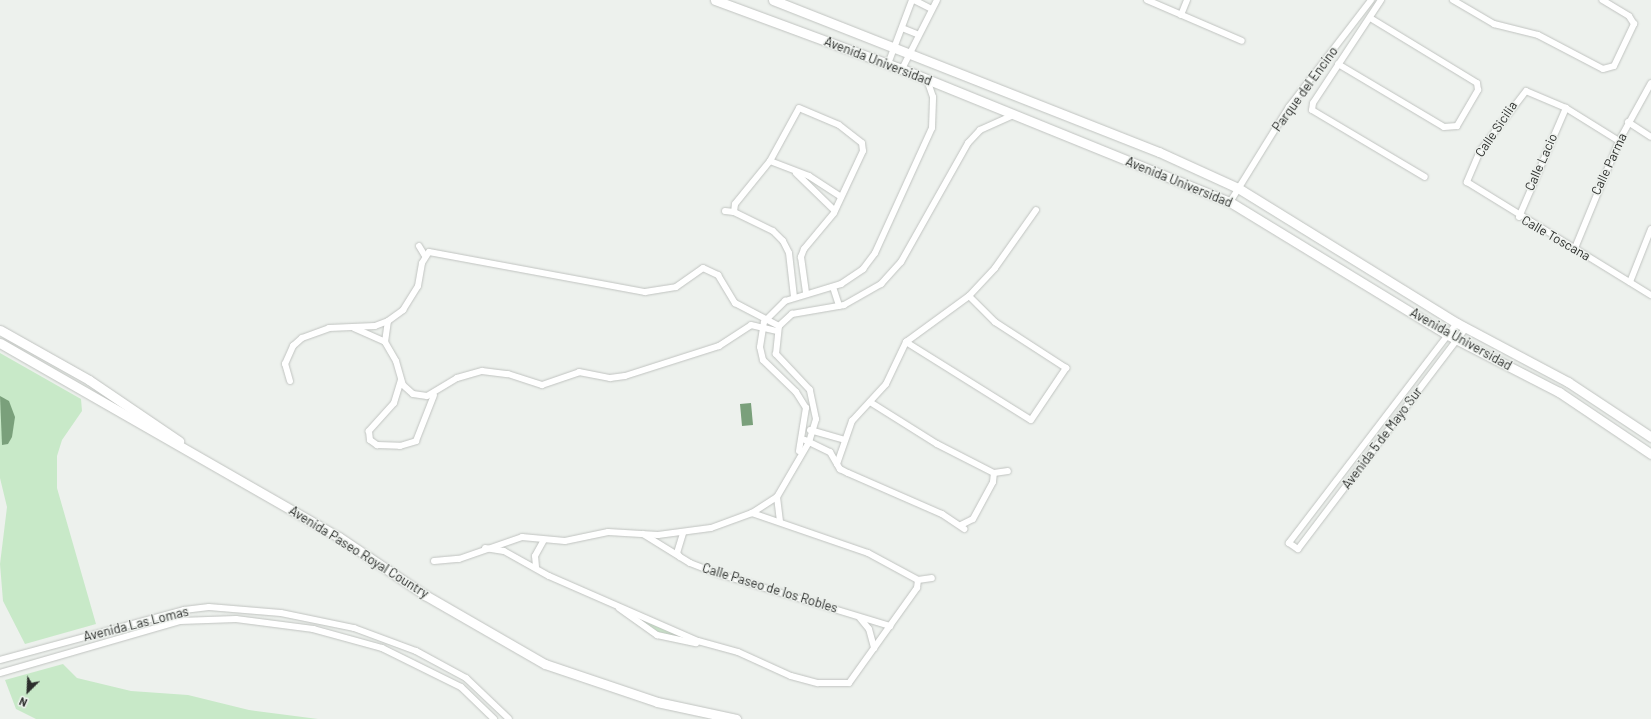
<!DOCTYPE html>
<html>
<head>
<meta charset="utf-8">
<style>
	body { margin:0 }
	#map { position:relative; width:1651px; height:719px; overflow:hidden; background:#edf1ed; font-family:Barlow,sans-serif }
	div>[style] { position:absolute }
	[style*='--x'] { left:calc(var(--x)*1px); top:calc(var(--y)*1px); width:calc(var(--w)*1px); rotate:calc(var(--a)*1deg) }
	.green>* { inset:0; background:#c8e9c8 }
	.water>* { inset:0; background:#7aa07b }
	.roads { filter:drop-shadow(0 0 1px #c0c3c0) drop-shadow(0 0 1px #c0c3c0) }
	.street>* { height:6px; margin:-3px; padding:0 3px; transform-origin:3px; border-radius:3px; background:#fff }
	.secondary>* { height:9px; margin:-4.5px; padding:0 4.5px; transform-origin:4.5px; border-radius:4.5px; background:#fff }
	span { translate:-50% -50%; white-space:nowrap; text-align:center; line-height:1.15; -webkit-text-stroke:3px #edf1ed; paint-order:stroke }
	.street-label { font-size:13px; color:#2c2e2c }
	.north { position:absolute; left:8px; top:671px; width:40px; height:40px; -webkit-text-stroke:3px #edf1ed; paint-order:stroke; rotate:204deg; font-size:11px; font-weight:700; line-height:16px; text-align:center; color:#2c2e2c }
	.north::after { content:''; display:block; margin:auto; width:14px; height:18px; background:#2c2e2c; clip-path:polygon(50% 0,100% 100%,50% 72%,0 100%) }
</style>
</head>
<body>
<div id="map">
	<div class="green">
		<div style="clip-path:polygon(0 353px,81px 399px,82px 411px,62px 440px,57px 456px,57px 488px,96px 624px,25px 644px,3px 601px,0 564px,7px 507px,0 478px)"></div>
		<div style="clip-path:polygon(639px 619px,675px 634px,677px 637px,656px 632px)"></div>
		<div style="clip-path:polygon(63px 664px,77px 678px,131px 691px,188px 695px,249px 710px,318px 719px,36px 719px,16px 709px,5px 680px)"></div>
	</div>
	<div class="water">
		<div style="clip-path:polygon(0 396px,9px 401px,15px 417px,12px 437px,8px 444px,2px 445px)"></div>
		<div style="clip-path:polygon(751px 403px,753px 425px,742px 426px,740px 404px)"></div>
	</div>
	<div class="roads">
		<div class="street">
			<div style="--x:914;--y:0;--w:20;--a:27"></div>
			<div style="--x:1147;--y:0;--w:103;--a:23.3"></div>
			<div style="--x:1381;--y:0;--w:123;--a:123.4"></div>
			<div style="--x:1313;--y:103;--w:7;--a:98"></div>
			<div style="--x:1312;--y:110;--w:131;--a:30.7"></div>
			<div style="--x:1453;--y:0;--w:48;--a:30.3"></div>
			<div style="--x:1494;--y:24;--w:45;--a:14"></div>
			<div style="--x:1538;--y:35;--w:73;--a:27.6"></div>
			<div style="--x:1603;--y:69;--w:11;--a:-15"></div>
			<div style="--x:1614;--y:66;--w:47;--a:-64.5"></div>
			<div style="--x:1634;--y:24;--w:9;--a:-122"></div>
			<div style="--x:1629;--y:16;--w:31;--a:-149"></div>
			<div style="--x:1181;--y:15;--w:16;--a:-68"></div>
			<div style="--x:902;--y:28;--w:18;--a:22"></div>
			<div style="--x:888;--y:64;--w:68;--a:-69.4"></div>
			<div style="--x:1338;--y:64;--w:123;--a:30.7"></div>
			<div style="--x:1444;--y:127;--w:13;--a:-4"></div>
			<div style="--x:1457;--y:126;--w:42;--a:-59.7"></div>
			<div style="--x:1478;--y:90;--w:7;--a:-98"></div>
			<div style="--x:1477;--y:83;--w:125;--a:-148.7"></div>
			<div style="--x:902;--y:69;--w:77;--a:-63.1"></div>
			<div style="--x:1628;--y:122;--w:27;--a:33"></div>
			<div style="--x:1619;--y:141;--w:62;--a:-148.1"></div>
			<div style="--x:1566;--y:108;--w:43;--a:-157"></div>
			<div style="--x:1526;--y:91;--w:76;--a:127.5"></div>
			<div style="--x:1480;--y:151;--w:34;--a:113"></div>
			<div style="--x:1467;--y:182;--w:216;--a:31.6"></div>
			<div style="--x:770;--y:161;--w:42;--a:21"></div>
			<div style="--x:809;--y:176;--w:38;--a:33"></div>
			<div style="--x:796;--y:173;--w:54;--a:44.3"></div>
			<div style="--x:1230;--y:202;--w:112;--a:-58.2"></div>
			<div style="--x:1289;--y:107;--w:135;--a:-52.5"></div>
			<div style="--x:725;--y:211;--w:9;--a:6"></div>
			<div style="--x:734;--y:212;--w:8;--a:-83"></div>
			<div style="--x:735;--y:204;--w:55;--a:-50.9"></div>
			<div style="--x:770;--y:161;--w:60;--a:-61.3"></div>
			<div style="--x:799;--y:108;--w:43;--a:23"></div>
			<div style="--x:839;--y:125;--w:29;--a:38"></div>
			<div style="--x:862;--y:143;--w:8;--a:83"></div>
			<div style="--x:863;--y:151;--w:68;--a:115.1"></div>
			<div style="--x:834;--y:213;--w:47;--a:129.8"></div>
			<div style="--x:804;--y:249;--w:9;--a:111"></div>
			<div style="--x:801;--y:257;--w:37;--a:82"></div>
			<div style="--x:734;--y:212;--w:43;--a:26"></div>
			<div style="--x:773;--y:231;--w:14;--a:45"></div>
			<div style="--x:783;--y:241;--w:13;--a:63"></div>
			<div style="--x:789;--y:253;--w:44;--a:83.5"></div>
			<div style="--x:1519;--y:217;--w:119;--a:-66.7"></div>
			<div style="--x:419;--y:246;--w:12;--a:59"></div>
			<div style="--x:1575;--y:248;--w:116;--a:-67.6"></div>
			<div style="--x:1619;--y:141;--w:66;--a:-61.1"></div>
			<div style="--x:1630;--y:282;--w:57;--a:-68.4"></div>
			<div style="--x:833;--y:287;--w:20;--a:72"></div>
			<div style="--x:969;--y:296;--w:37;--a:45"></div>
			<div style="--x:995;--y:322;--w:85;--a:32.9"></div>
			<div style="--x:1457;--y:323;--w:277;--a:127.4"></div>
			<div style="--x:1289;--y:543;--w:11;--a:34"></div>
			<div style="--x:1298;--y:549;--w:278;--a:-52.8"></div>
			<div style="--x:354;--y:328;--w:34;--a:24"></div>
			<div style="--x:385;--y:342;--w:22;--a:60"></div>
			<div style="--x:396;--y:361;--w:25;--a:74"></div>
			<div style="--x:403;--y:385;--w:13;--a:42"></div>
			<div style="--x:413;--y:394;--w:14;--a:8"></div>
			<div style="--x:427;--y:396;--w:35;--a:-31"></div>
			<div style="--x:457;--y:378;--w:26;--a:-16"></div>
			<div style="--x:482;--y:371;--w:26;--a:7"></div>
			<div style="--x:508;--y:374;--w:36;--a:18"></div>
			<div style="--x:542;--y:385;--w:39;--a:-19"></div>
			<div style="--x:579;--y:372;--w:32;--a:11"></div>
			<div style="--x:610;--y:378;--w:15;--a:-8"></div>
			<div style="--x:625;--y:376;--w:99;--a:-17.7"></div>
			<div style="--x:719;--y:346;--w:38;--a:-33"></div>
			<div style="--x:751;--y:325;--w:27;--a:13"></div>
			<div style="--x:385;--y:342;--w:21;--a:-82"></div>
			<div style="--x:906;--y:342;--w:147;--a:32"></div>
			<div style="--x:401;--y:380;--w:24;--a:107"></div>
			<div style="--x:394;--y:403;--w:38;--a:132"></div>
			<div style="--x:369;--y:431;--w:9;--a:84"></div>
			<div style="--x:370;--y:440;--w:9;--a:36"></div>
			<div style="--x:377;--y:445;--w:23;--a:2"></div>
			<div style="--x:400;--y:446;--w:17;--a:-17"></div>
			<div style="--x:416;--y:441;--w:49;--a:-68.6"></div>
			<div style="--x:290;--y:381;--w:18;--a:-106"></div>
			<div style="--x:285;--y:364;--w:20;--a:-66"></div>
			<div style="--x:293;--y:346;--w:12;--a:-42"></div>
			<div style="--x:302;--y:338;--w:29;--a:-20"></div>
			<div style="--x:329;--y:328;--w:46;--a:-2.5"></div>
			<div style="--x:375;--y:326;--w:14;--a:-21"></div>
			<div style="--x:388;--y:321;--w:19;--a:-36"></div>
			<div style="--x:403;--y:310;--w:28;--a:-58"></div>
			<div style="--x:418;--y:286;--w:23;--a:-80"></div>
			<div style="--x:422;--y:263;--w:13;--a:-58"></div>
			<div style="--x:429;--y:252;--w:220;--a:10.5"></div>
			<div style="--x:645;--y:292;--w:31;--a:-9"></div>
			<div style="--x:676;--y:287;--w:33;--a:-35"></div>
			<div style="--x:703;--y:268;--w:17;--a:25"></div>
			<div style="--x:718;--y:275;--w:33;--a:59"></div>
			<div style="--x:735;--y:303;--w:50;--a:27.6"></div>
			<div style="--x:870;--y:402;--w:79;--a:32.1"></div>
			<div style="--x:937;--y:444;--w:64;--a:27"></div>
			<div style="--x:1031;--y:420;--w:63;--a:-56.1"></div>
			<div style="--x:810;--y:430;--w:36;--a:16"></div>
			<div style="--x:805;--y:440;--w:28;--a:26"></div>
			<div style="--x:830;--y:452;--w:20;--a:60"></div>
			<div style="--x:840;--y:469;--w:9;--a:27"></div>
			<div style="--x:848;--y:473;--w:103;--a:23.6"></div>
			<div style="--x:942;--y:514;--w:27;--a:34"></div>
			<div style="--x:799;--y:451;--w:44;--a:-80.8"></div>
			<div style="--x:806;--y:408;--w:19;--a:-122"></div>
			<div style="--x:796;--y:392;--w:46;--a:-135.9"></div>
			<div style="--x:763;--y:360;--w:13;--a:-103"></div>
			<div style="--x:760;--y:347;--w:25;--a:-81"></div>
			<div style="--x:764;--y:322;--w:30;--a:-45"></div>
			<div style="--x:785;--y:301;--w:59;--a:-16.9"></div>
			<div style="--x:841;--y:284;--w:27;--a:-34"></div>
			<div style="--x:863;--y:269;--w:20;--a:-53"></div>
			<div style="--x:875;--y:253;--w:137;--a:-65.5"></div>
			<div style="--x:932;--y:128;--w:31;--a:-88"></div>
			<div style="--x:933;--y:97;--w:18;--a:-109"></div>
			<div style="--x:837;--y:464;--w:46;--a:-70.8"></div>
			<div style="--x:852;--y:421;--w:50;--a:-47.4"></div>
			<div style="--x:886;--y:384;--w:47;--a:-64.5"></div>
			<div style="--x:906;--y:342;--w:78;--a:-36.1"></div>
			<div style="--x:969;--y:296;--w:38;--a:-47"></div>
			<div style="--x:995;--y:268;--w:71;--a:-54.7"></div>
			<div style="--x:994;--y:473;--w:14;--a:-8"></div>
			<div style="--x:777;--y:497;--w:25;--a:83"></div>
			<div style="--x:961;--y:525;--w:13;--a:-27"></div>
			<div style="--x:973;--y:519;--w:42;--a:-61.6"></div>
			<div style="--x:993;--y:482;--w:9;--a:-84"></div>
			<div style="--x:643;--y:534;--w:55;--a:31.7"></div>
			<div style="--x:690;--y:563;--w:34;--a:21"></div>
			<div style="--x:722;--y:575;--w:176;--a:16.9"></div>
			<div style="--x:485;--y:548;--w:19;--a:9"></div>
			<div style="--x:504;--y:551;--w:51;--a:29.1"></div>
			<div style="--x:549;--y:576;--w:163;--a:23.6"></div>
			<div style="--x:698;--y:641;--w:41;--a:15.4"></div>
			<div style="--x:738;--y:652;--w:58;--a:24.4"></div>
			<div style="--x:791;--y:676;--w:28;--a:15"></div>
			<div style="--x:818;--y:683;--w:31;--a:0"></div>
			<div style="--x:849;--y:683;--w:117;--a:-54.4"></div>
			<div style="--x:917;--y:588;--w:8;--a:-83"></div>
			<div style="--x:918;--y:580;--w:57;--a:-151.6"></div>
			<div style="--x:868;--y:553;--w:123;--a:-161"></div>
			<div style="--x:680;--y:557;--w:5;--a:-127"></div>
			<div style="--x:677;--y:553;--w:21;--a:-73"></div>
			<div style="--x:434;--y:561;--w:25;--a:-5"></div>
			<div style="--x:459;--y:559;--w:67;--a:-19.2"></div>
			<div style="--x:522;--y:537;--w:43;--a:5.3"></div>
			<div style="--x:565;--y:541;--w:44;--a:-11.8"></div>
			<div style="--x:608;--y:532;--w:50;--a:3.4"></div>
			<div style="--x:658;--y:535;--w:53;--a:-7.5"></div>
			<div style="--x:711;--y:528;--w:44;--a:-20.1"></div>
			<div style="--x:752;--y:513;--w:30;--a:-33"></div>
			<div style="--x:777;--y:497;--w:64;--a:-59.8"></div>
			<div style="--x:809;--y:442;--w:24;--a:-73"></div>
			<div style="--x:816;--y:419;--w:30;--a:-102"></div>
			<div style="--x:810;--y:390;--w:50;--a:-133.4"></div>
			<div style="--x:776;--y:354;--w:28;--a:-84"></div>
			<div style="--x:779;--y:326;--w:18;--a:-43"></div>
			<div style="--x:792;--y:314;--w:53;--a:-9.8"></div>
			<div style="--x:844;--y:305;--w:43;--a:-29.6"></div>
			<div style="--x:881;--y:284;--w:30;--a:-48"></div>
			<div style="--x:901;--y:262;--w:137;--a:-60.6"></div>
			<div style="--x:968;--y:143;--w:18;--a:-47"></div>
			<div style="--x:980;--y:130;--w:36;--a:-24"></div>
			<div style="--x:536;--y:567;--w:11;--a:-95"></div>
			<div style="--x:535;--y:556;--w:18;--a:-61"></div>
			<div style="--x:918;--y:580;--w:14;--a:-8"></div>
			<div style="--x:619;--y:608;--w:47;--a:35.4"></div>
			<div style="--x:657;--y:635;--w:40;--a:12"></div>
			<div style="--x:860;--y:618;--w:14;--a:51"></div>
			<div style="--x:869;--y:629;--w:20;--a:75"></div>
			<div style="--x:0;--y:660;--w:191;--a:-15.2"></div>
			<div style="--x:184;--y:610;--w:25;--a:-7"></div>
			<div style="--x:209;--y:607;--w:72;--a:4.8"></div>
			<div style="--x:281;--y:613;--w:75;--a:11.6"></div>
			<div style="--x:354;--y:628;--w:66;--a:20.4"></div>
			<div style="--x:416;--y:651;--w:57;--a:28.4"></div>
			<div style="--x:466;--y:678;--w:59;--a:43.6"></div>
			<div style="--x:0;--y:673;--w:187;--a:-16.1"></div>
			<div style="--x:180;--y:621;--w:56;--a:-2"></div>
			<div style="--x:236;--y:619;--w:78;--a:7.4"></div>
			<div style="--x:313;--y:629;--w:72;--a:15.4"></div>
			<div style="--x:382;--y:648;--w:88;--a:26.3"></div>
			<div style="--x:461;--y:687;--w:46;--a:44.1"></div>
		</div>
		<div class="secondary">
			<div style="--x:715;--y:0;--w:199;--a:20.3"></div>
			<div style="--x:902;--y:69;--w:354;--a:22.1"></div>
			<div style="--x:1230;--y:202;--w:255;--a:31.4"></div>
			<div style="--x:1448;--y:335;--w:125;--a:27.2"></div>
			<div style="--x:1559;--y:392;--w:111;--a:34"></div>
			<div style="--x:773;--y:0;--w:415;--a:21.5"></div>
			<div style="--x:1159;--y:152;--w:87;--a:24.5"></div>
			<div style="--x:1238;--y:188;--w:257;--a:31.7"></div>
			<div style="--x:1457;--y:323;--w:126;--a:28"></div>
			<div style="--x:1568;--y:382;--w:100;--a:33.5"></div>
			<div style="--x:0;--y:330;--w:102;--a:29.3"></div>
			<div style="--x:89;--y:380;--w:109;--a:34.1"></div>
			<div style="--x:0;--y:343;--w:391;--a:29.8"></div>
			<div style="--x:339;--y:537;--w:104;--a:34"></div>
			<div style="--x:425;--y:595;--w:138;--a:29.9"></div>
			<div style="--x:545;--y:664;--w:118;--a:18.7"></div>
			<div style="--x:657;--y:702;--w:81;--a:12.1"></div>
		</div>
	</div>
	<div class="street-label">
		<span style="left:878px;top:61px;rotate:21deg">Avenida Universidad</span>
		<span style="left:1305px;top:89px;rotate:-54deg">Parque del Encino</span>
		<span style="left:1496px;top:129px;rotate:-56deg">Calle Sicilia</span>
		<span style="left:1541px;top:162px;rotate:-66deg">Calle Lacio</span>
		<span style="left:1609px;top:164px;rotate:-65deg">Calle Parma</span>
		<span style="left:1179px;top:182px;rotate:22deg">Avenida Universidad</span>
		<span style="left:1556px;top:238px;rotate:30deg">Calle Toscana</span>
		<span style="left:1461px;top:339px;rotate:29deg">Avenida Universidad</span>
		<span style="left:1382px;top:438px;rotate:-53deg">Avenida 5 de Mayo Sur</span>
		<span style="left:359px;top:552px;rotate:32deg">Avenida Paseo Royal Country</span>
		<span style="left:770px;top:588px;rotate:17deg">Calle Paseo de los Robles</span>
		<span style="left:136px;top:624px;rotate:-14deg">Avenida Las Lomas</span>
	</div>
	<div class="north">N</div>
</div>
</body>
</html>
